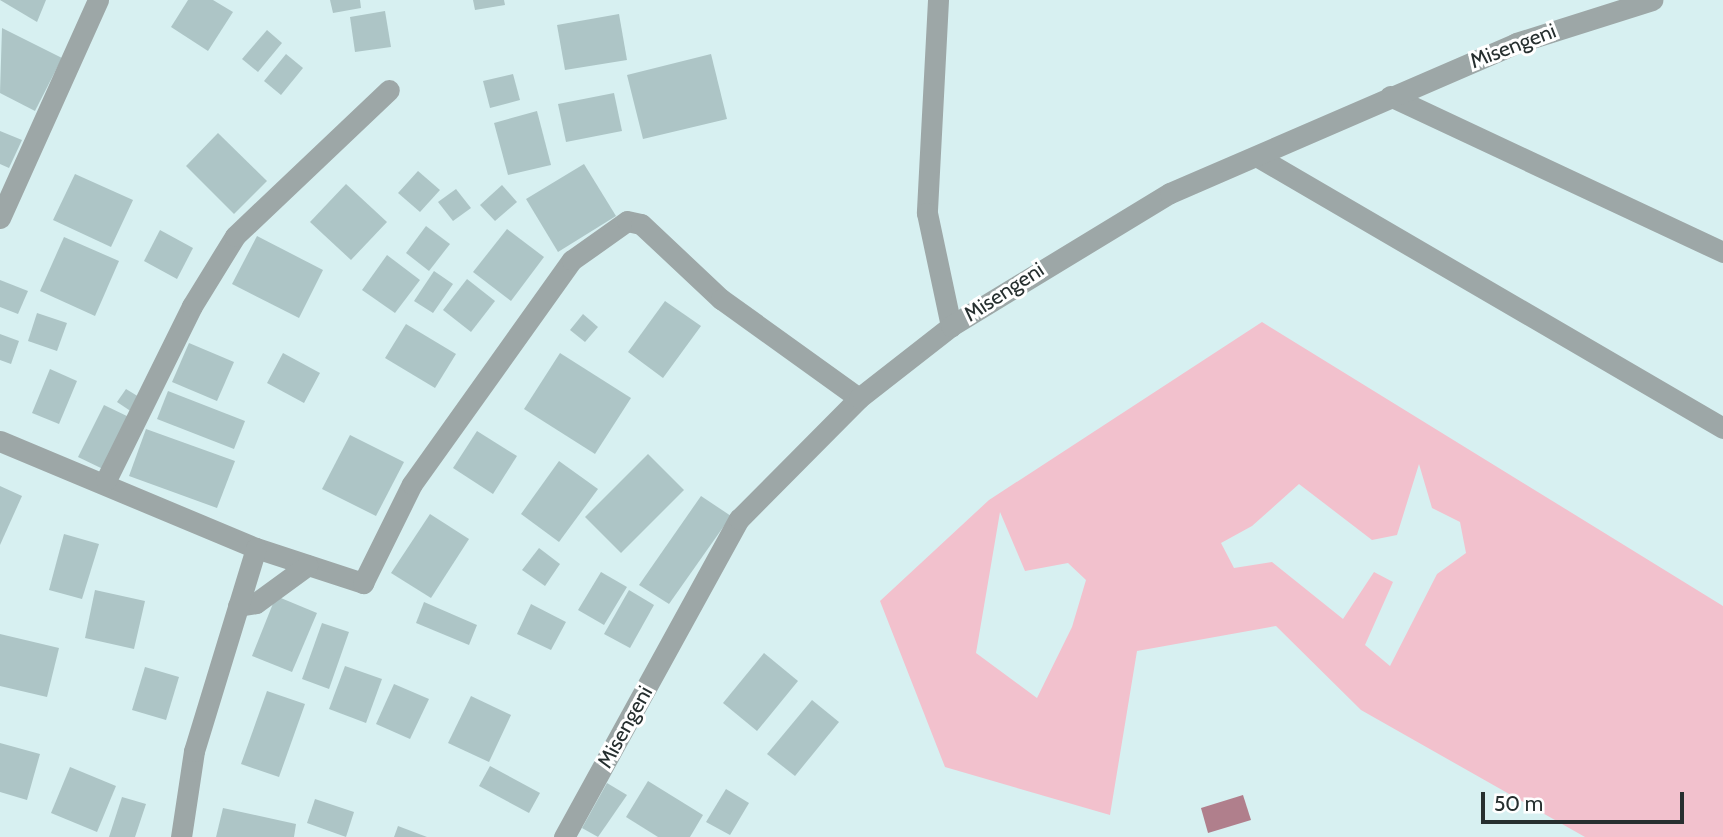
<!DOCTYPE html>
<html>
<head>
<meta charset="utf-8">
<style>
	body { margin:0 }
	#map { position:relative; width:1723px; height:837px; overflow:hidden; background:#d7f0f1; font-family:Cabin,sans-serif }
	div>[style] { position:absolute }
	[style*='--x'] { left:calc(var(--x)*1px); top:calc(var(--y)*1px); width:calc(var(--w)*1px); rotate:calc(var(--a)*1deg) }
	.green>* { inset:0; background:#f2c1cd }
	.water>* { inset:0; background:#b07f8c }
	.building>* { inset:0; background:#adc5c6 }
	.street>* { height:21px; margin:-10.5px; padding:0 10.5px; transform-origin:10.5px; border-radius:10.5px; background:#9da7a7 }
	span { translate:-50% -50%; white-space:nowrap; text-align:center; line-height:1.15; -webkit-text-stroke:6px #fff; paint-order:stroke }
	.street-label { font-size:21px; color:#262f2f }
	.scale { position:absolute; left:1481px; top:792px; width:203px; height:32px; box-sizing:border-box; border:4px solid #262f2f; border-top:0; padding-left:9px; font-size:21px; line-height:24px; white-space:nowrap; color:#262f2f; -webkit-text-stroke:5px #fff; paint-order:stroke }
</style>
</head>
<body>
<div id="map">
	<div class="green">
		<div style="clip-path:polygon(evenodd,1262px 322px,1723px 606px,1723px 837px,1585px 837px,1361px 710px,1276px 626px,1137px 651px,1110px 815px,945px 767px,880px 601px,989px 500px,1262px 322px,1419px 464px,1432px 508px,1460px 522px,1466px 553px,1437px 574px,1390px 666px,1365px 645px,1393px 582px,1374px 572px,1343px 619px,1272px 562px,1234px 568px,1221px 543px,1252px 526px,1299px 484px,1372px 540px,1397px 535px,1419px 464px,1262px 322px,1000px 512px,1025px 571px,1068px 563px,1086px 580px,1072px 627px,1037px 698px,976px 653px,1000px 512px)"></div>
	</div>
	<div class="water">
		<div style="clip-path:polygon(1243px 795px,1251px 820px,1208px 833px,1201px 808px)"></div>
	</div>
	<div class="building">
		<div style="clip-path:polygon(0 0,46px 0,37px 22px)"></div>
		<div style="clip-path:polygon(188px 0,213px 0,233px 12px,208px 51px,171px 27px)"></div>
		<div style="clip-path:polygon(330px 0,360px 0,361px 8px,333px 13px)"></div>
		<div style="clip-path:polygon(473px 0,504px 0,505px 5px,475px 10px)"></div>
		<div style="clip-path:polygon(385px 11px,391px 47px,355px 52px,350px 17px)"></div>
		<div style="clip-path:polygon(619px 14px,627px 60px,565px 70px,557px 25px)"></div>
		<div style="clip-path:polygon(2px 28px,62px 58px,35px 111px,0 93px)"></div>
		<div style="clip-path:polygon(267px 30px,282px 43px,258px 72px,242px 59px)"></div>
		<div style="clip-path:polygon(286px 54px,303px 68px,281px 95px,264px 81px)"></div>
		<div style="clip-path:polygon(711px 54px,727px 119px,643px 139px,627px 75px)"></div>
		<div style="clip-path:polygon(513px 74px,520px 100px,490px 108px,483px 81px)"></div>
		<div style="clip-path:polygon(614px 93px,622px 131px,566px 142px,558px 104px)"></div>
		<div style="clip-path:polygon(537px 111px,551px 165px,508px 175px,494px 123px)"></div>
		<div style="clip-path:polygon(0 131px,22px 140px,9px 168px,0 164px)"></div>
		<div style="clip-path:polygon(218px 133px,267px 181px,234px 214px,186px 166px)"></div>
		<div style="clip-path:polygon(584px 164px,616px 216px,558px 252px,526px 199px)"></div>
		<div style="clip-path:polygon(418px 171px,440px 190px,420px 212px,398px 193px)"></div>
		<div style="clip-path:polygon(75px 174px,133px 200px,111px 247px,53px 220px)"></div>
		<div style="clip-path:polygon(346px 184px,387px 222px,351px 260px,310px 222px)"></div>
		<div style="clip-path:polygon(502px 185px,517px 202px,495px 221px,480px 205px)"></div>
		<div style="clip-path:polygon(456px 189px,471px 208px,453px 221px,438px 202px)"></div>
		<div style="clip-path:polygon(426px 226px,450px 244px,429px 271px,406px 253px)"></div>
		<div style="clip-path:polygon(507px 229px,544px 257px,511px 301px,473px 272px)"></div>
		<div style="clip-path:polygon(160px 230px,193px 248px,177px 279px,144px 261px)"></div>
		<div style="clip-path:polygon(257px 236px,323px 270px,299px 318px,232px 284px)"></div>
		<div style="clip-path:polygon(64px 237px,119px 261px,95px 316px,40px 291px)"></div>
		<div style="clip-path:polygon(387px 255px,420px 280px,395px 313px,362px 290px)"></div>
		<div style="clip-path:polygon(434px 271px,453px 284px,433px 313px,414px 301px)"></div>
		<div style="clip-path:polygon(467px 279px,495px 301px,471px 332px,443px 310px)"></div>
		<div style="clip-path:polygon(0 280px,28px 291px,18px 314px,0 307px)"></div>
		<div style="clip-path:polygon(665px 301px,701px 326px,663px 378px,628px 352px)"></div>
		<div style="clip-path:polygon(37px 313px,67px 323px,57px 351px,28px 341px)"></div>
		<div style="clip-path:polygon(583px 314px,598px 327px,585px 342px,570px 330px)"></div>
		<div style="clip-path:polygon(406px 324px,456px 354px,435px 388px,385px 358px)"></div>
		<div style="clip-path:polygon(0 334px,19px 341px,11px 364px,0 360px)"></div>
		<div style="clip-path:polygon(189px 343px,234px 362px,217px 401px,172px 382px)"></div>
		<div style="clip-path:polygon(283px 353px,320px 373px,304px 403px,267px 383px)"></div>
		<div style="clip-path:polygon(560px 353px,631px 398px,595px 454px,524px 409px)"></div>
		<div style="clip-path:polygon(50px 369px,77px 381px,59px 424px,32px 413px)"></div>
		<div style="clip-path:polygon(126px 389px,144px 400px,135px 414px,117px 402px)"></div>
		<div style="clip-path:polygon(168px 391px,245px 421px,234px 449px,157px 419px)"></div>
		<div style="clip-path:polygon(104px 405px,131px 418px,105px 470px,78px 457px)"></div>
		<div style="clip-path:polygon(146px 429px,235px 461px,217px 508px,129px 476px)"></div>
		<div style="clip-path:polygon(477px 431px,517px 456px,493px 494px,453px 468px)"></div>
		<div style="clip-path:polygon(350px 435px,404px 462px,376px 516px,322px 489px)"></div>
		<div style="clip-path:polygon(648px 454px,684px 490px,621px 553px,585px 517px)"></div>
		<div style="clip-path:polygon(559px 461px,598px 489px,559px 542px,521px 514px)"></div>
		<div style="clip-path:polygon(0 486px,22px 496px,0 545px)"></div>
		<div style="clip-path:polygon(701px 496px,731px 516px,669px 604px,639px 585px)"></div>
		<div style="clip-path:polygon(430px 514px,469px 539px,431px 598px,391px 573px)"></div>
		<div style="clip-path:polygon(64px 534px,99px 544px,82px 599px,49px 590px)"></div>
		<div style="clip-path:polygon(539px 548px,560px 564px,545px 586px,522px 570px)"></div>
		<div style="clip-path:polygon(601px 572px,627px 587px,604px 625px,578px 610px)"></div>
		<div style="clip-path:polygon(95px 590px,145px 601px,134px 649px,85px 638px)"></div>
		<div style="clip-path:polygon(629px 590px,654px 605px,630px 648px,604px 634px)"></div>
		<div style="clip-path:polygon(276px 596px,317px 613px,292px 672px,252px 656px)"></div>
		<div style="clip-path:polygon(424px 602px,477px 625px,469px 645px,416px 623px)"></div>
		<div style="clip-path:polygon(531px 604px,566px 622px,551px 650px,517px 634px)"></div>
		<div style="clip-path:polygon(322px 623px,349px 632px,329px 689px,302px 679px)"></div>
		<div style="clip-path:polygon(0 634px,59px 648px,47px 697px,0 686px)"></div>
		<div style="clip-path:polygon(764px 653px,798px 681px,757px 731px,723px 703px)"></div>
		<div style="clip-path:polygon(345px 666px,382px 679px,366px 723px,329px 709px)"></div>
		<div style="clip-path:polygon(145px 667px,179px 677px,166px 720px,132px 710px)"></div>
		<div style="clip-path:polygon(394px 684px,429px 699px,410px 739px,376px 724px)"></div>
		<div style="clip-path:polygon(267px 691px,305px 704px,279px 777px,241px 764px)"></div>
		<div style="clip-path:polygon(471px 696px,511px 715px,489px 762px,448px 743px)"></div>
		<div style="clip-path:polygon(812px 700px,839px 722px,795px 776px,767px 754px)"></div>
		<div style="clip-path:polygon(0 743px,40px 754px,27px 800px,0 792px)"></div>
		<div style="clip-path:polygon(490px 766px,540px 793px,529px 813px,479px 786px)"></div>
		<div style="clip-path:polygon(70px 767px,116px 786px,97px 832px,51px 813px)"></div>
		<div style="clip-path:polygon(648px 781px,703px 815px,690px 837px,658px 837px,626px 817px)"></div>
		<div style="clip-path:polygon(607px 783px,627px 795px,598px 837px,582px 828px)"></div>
		<div style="clip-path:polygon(726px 789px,749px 803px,730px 835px,706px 822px)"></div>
		<div style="clip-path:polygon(122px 797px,146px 804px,135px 837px,109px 837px)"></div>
		<div style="clip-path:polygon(315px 799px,354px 812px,346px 837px,307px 823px)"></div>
		<div style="clip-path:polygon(223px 808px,296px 824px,294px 837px,216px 837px)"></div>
		<div style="clip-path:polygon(398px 826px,427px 837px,394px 837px)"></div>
	</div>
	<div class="street">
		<div style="--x:938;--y:0;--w:213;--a:93"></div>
		<div style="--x:927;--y:213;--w:116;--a:78"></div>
		<div style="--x:1390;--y:96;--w:368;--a:25.1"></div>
		<div style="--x:1258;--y:157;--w:538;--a:30.23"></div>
		<div style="--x:0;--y:218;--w:239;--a:-65.8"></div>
		<div style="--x:0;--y:441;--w:277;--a:22.7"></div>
		<div style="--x:256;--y:548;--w:113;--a:18.1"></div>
		<div style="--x:363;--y:583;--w:110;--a:-63.7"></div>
		<div style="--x:412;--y:484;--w:275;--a:-54.5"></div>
		<div style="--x:572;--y:260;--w:67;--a:-35.3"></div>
		<div style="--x:627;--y:221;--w:14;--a:12"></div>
		<div style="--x:641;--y:224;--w:110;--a:43.2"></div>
		<div style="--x:721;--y:299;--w:170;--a:35.7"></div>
		<div style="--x:106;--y:480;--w:194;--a:-63.7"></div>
		<div style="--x:192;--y:306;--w:82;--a:-58.4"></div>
		<div style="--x:235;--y:236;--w:212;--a:-43.5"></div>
		<div style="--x:238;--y:606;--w:18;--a:-9"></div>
		<div style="--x:256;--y:603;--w:64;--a:-36.2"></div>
		<div style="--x:181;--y:837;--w:87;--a:-81.4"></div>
		<div style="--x:194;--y:751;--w:212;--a:-73"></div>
		<div style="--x:564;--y:837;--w:363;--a:-61.2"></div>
		<div style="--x:739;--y:519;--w:170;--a:-45.2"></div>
		<div style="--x:859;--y:398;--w:117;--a:-38"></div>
		<div style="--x:951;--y:326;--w:256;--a:-31.3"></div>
		<div style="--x:1170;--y:193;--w:377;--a:-23.4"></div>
		<div style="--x:1516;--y:43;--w:143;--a:-17.5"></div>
	</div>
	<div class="street-label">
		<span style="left:1513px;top:46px;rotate:-21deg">Misengeni</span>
		<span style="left:1004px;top:292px;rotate:-33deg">Misengeni</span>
		<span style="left:625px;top:727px;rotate:-61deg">Misengeni</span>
	</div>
	<div class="scale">50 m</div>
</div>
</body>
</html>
